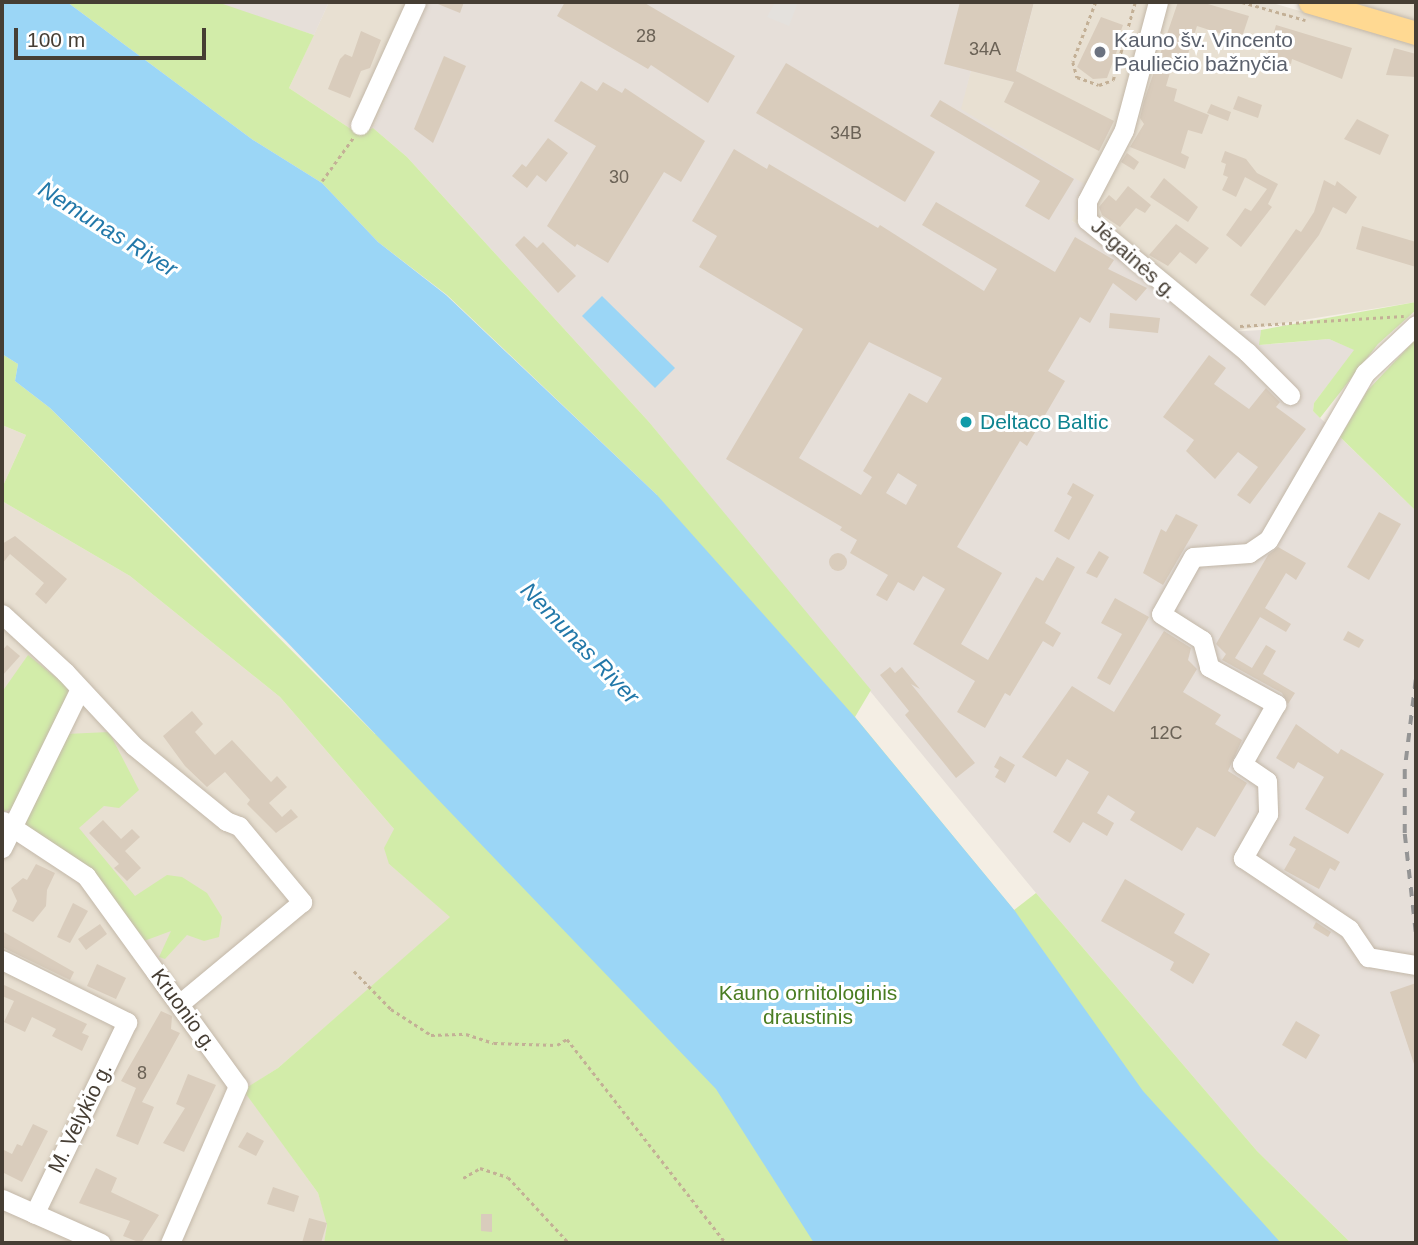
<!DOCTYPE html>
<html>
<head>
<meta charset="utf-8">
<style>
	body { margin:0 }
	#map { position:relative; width:1418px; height:1245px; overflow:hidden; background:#f4eee4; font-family:Helvetica,sans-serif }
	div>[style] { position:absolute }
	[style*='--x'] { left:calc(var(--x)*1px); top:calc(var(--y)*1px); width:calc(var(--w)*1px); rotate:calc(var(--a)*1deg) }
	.residential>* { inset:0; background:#e8e0d2 }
	.industrial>* { inset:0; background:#e6dfd9 }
	.green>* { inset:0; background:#d2eca9 }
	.parking>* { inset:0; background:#e4e1dd }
	.water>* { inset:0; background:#9bd6f6 }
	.building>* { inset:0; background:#d9ccbc }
	.round { border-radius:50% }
	.path>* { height:2.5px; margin-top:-1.25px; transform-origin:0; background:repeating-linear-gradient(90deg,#c3b096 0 3.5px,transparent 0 7px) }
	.roads { filter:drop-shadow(0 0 2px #c3b8a9) drop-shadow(0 0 2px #c3b8a9) }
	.minor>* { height:19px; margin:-9.5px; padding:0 9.5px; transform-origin:9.5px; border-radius:9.5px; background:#fff }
	.major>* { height:23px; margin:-11.5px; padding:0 11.5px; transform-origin:11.5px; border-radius:11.5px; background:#ffd992 }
	.rail>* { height:3.5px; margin-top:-1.75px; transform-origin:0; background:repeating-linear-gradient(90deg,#959595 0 9px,transparent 0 18px) }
	.dots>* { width:19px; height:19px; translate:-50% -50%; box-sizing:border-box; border:4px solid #fff; border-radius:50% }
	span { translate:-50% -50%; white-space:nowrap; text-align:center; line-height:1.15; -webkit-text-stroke:6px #fff; paint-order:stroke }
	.number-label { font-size:18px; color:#6b6256 }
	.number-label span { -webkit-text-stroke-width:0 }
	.worship-label { font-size:21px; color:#5b616d }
	.left { translate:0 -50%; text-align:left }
	.street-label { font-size:21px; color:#463e34 }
	.culture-label { font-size:21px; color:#0d838f }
	.park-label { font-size:21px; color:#4a7d22 }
	.water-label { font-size:23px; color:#2278a9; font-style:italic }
	.frame { position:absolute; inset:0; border:4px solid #463e34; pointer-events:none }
	.scale { position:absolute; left:14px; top:28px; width:192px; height:32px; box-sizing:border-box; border:4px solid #463e34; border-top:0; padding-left:9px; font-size:21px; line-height:24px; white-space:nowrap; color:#463e34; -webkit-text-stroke:5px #fff; paint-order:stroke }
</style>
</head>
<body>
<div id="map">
	<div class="residential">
		<div style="clip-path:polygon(329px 2px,426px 2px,373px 128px,357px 133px,289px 88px)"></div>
		<div style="clip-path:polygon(1034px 2px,1269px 2px,1416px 45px,1416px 302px,1227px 332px,1072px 221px,960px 109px,971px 70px,1014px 81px)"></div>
		<div style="clip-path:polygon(1352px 2px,1416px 2px,1416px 21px)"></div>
		<div style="clip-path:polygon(2px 425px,26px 435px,2px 488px)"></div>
		<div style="clip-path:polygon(2px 501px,130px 576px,280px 697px,394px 829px,389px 864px,451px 917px,278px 1068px,244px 1090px,318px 1193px,328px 1225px,324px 1243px,2px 1243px)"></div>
	</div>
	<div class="industrial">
		<div style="clip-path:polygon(212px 2px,329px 2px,314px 35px)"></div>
		<div style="clip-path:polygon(426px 2px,1034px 2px,1014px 82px,971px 71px,961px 109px,1086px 185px,1072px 221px,1227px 332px,1261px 330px,1260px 345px,1329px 339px,1355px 350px,1314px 403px,1313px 411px,1416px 511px,1416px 1243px,1351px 1243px,1257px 1151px,1036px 893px,649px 422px,407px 157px,373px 128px)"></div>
	</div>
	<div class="green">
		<div style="clip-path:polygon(67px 2px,220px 3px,314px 35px,289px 88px,357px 133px,373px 128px,407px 157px,649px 422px,871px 690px,855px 717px,1014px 910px,1036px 893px,1257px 1151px,1351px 1243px,324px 1243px,327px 1225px,318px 1193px,243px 1090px,278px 1068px,450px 917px,389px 864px,384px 848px,394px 829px,280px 697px,130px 576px,2px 501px,2px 488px,26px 435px,2px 425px,2px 354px,18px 364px,15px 381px,50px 408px,375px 734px,657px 495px,447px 295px,378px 242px,322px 183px,253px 140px)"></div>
		<div style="clip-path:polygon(1416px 302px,1416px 310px,1378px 344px,1320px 418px,1313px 411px,1314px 403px,1354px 350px,1329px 339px,1259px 345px,1261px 330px)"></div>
		<div style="clip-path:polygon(1416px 339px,1416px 511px,1340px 437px,1367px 391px)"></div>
		<div style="clip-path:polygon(28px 655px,69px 688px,68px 695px,13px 810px,2px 811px,2px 692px)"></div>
		<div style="clip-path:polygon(109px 732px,139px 790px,119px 808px,104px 806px,79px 828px,135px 896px,167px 875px,182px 877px,207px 893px,222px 917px,219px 937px,204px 941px,187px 935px,165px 959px,159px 957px,171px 931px,144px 941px,24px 824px,66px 734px)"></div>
	</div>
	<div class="parking">
		<div style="clip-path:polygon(775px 2px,798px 2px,789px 26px,767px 17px)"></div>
	</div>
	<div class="water">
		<div style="clip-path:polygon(2px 2px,67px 2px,253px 140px,322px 183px,378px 242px,446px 295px,657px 495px,854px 716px,1015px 911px,1143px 1091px,1281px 1243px,814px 1243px,716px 1089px,286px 641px,50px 408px,15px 381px,18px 364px,2px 354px)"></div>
		<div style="clip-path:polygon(602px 296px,675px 368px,655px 388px,582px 316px)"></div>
	</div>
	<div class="building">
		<div style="clip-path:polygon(433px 2px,464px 2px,460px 13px)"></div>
		<div style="clip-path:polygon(565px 2px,643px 2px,735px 56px,708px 103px,651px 65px,648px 69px,557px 16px)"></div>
		<div style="clip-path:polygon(960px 2px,1034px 2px,1016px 71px,1114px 121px,1099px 151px,1004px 102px,1014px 82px,944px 64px)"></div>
		<div style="clip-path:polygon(1178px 2px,1201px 2px,1249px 16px,1241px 40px,1197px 26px,1183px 69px,1172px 66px,1166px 86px,1177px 89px,1174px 101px,1209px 115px,1202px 134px,1188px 130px,1181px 153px,1189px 157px,1185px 169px,1130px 147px,1144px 124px,1140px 118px,1144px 101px)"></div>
		<div style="clip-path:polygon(1101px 17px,1123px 25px,1119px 36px,1122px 37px,1107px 78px,1093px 79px,1077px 67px)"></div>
		<div style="clip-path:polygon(1276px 25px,1352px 48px,1342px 79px,1292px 59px,1291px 64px,1267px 56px)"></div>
		<div style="clip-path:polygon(361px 31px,381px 40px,370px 68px,361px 71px,350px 98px,328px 89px,340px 59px,345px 54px,352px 57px)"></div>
		<div style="clip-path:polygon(1394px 48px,1416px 54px,1416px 77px,1386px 75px)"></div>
		<div style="clip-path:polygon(444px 56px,466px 66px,433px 143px,414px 129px)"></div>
		<div style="clip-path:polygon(786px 63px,935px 152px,905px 202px,756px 113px)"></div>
		<div style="clip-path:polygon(581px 81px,597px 91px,603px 82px,622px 93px,625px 88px,705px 141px,681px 182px,664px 172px,608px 263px,577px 244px,575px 247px,547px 226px,596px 146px,554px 121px)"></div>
		<div style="clip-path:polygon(1238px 96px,1262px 105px,1258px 118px,1233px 109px)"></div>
		<div style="clip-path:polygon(940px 100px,1074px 179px,1049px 220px,1025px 206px,1040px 181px,930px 116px)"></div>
		<div style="clip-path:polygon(1211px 104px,1231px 112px,1228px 121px,1207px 113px)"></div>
		<div style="clip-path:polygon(1357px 119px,1389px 135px,1380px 155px,1344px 139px)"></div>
		<div style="clip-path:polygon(548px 138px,568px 153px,546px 182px,537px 175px,527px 188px,512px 176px,522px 164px,526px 167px)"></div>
		<div style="clip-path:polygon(evenodd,734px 149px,767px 169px,769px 164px,878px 228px,880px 225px,984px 291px,997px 269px,922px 225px,936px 202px,1055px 272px,1075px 237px,1114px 260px,1108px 269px,1147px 288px,1136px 301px,1113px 283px,1090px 323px,1080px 317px,1048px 371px,1065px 381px,1027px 446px,1020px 441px,957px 547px,1002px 573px,961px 644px,988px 660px,1036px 577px,1043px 581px,1057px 557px,1075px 567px,1045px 623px,1061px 633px,1053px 647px,1043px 641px,1010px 696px,1005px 693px,985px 728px,957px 712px,975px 681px,913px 644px,945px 589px,923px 576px,914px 591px,898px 582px,887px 601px,876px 595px,888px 575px,850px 553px,857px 540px,840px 530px,842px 527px,726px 459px,803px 329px,699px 267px,717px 236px,692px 221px,734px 149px,869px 342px,942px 378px,927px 403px,909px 393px,863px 471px,872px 477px,861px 495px,799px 458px,869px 342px,734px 149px,898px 473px,917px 485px,906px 505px,886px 493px,898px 473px)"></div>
		<div style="clip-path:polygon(1225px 151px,1246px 159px,1257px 173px,1278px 184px,1268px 204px,1272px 207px,1241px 247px,1226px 235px,1245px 208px,1251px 211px,1267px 189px,1245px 177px,1236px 197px,1222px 190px,1228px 177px,1223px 175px,1226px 164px,1221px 162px)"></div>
		<div style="clip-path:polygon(1127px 153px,1139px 162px,1134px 170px,1121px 162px)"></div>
		<div style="clip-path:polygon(1164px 178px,1198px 207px,1188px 222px,1150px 197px)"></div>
		<div style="clip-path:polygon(1324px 180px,1335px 186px,1337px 181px,1357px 197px,1346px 214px,1333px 207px,1319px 235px,1265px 306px,1250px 295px,1296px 229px,1301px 232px,1314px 212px)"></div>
		<div style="clip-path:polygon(1128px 186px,1151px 205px,1145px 213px,1136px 208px,1120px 227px,1102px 215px,1099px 207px,1109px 195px,1116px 201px)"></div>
		<div style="clip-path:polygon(1176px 224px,1209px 248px,1196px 264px,1180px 252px,1168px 266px,1149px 255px)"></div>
		<div style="clip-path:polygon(1362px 226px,1416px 242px,1416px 267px,1356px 249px)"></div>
		<div style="clip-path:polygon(524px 236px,537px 248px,543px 242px,576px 276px,558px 293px,515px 245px)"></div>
		<div style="clip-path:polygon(1110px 313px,1160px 318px,1158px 333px,1109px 328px)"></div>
		<div style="clip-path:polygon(1209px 355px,1226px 368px,1214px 384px,1249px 409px,1266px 388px,1280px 402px,1276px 407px,1306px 429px,1250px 504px,1237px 495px,1258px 467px,1238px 452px,1215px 479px,1186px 451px,1194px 440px,1163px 417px)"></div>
		<div style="clip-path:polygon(1073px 483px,1094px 495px,1069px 540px,1054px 531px,1072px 497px,1067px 494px)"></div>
		<div style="clip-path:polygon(1379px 512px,1401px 524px,1369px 580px,1347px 567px)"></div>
		<div style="clip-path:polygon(1176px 514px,1198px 525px,1163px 585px,1143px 573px,1161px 529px,1166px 532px)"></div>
		<div style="clip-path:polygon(15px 536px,67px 579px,46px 604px,35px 594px,44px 583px,10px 554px,2px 564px,2px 544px)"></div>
		<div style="clip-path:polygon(1278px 547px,1306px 563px,1296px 580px,1286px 573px,1265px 608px,1291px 624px,1286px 632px,1260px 617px,1235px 658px,1252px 668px,1266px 645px,1276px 651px,1263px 674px,1295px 693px,1288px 704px,1282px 693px,1222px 660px,1226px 654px,1216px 644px,1268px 555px)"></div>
		<div style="clip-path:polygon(1099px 551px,1109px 557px,1097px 578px,1086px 573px)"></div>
		<div class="round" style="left:829px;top:553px;width:18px;height:18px"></div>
		<div style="clip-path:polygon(1115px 598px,1149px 617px,1110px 685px,1097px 678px,1122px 634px,1101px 623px)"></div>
		<div style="clip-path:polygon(1164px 631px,1191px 648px,1188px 660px,1197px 669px,1183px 692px,1221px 715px,1215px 724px,1242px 740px,1228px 771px,1247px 783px,1215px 837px,1197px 827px,1182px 851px,1130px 820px,1135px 812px,1108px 795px,1097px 813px,1114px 823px,1107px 836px,1083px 822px,1070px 843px,1053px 832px,1089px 772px,1067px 759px,1056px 777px,1022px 757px,1072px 686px,1114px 712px)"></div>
		<div style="clip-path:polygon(1348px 631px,1364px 640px,1359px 648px,1343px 640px)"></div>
		<div style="clip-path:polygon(7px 645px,20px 656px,2px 676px,2px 651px)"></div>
		<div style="clip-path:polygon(890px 667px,895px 673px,902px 667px,920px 689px,911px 684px,975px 763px,956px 778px,905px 715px,909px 711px,880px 675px)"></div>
		<div style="clip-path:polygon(192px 711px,203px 724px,195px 732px,215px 755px,232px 740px,271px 782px,277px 776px,287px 787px,269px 803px,282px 817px,291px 809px,298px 817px,276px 833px,247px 804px,250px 800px,225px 772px,207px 787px,185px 766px,163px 736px)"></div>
		<div style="clip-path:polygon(1296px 724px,1338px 754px,1341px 749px,1384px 774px,1348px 834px,1305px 809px,1324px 777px,1298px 762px,1294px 769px,1276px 758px)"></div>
		<div style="clip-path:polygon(1000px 756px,1015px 765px,1005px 783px,995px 777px,999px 770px,994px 767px)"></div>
		<div style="clip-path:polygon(103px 820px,121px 839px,132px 829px,140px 837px,125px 851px,141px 868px,127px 881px,114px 868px,119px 864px,89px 833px)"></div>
		<div style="clip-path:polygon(1294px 836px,1340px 862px,1335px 871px,1330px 868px,1319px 889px,1284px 870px,1296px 849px,1289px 845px)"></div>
		<div style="clip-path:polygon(36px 864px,55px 873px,47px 890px,46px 906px,33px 922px,12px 911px,17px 901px,11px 888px,23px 878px,27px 880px)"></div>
		<div style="clip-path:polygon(1125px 879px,1185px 914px,1174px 933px,1210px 954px,1193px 984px,1170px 970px,1174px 962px,1101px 921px)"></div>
		<div style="clip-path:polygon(73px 903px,88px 911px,70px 943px,57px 937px)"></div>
		<div style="clip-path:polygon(1316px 922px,1331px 932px,1328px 937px,1313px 928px)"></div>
		<div style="clip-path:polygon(100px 924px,107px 934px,86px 950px,78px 939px)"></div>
		<div style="clip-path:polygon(2px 931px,74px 972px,70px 980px,2px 947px)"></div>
		<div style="clip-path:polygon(97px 964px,126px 978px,116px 999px,87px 986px)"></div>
		<div style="clip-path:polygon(1416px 983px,1416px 1064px,1414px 1064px,1390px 992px)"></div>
		<div style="clip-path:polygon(2px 984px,87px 1024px,82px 1033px,89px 1036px,82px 1051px,52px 1036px,56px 1029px,32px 1017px,25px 1032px,4px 1022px,14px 1001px,2px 996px)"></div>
		<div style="clip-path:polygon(161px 1011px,172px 1016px,171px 1029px,180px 1033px,142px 1102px,154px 1107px,138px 1145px,116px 1136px,136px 1088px,121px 1081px)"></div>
		<div style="clip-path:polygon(1296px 1021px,1320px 1035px,1306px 1059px,1282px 1045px)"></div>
		<div style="clip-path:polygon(188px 1074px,216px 1085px,184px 1152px,163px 1143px,185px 1108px,176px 1104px)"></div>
		<div style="clip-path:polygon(33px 1124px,48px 1131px,22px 1182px,2px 1172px,2px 1149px,12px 1154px,17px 1144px,22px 1146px)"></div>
		<div style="clip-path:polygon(247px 1132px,264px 1141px,256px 1156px,238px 1147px)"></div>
		<div style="clip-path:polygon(96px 1168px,117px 1178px,111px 1192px,159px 1215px,141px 1243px,123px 1236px,130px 1221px,79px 1203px)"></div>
		<div style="clip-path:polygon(273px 1187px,299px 1196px,294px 1212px,267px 1204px)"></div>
		<div style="clip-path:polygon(481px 1214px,492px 1214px,492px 1232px,481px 1231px)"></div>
		<div style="clip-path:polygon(309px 1218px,327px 1223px,321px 1243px,302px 1243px)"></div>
	</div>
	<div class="path">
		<div style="--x:1096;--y:2;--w:64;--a:111"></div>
		<div style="--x:1073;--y:62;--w:16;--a:75"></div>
		<div style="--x:1077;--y:77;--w:23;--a:20"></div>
		<div style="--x:1099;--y:85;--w:15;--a:-20"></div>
		<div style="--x:1113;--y:80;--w:81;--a:-74.2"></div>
		<div style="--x:1242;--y:2;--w:66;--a:15.9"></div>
		<div style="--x:322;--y:181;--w:53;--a:-54.2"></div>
		<div style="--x:1240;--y:326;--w:164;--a:-3.5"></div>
		<div style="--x:354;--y:971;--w:53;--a:45.8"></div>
		<div style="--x:391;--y:1009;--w:48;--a:33"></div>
		<div style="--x:431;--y:1035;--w:35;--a:-2"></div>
		<div style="--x:466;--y:1034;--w:29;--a:18"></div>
		<div style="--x:494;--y:1043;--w:63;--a:1.8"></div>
		<div style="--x:557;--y:1045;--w:12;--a:-31"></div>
		<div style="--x:567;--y:1039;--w:259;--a:52.1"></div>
		<div style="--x:463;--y:1178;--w:20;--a:-30"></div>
		<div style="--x:480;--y:1168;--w:29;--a:18"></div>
		<div style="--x:508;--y:1177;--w:90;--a:47.3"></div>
	</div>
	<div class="roads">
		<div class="minor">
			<div style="--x:1158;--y:2;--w:132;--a:104.9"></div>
			<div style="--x:1124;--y:130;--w:80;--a:117.5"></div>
			<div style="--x:1087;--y:201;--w:19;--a:90"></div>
			<div style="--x:1087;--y:220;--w:207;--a:39.5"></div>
			<div style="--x:1247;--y:352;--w:61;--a:45"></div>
			<div style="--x:360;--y:125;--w:135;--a:-65.5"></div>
			<div style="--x:1416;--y:325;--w:70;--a:136.7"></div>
			<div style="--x:1365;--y:373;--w:193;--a:120.1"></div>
			<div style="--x:1268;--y:540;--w:23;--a:146"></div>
			<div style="--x:1249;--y:553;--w:56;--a:175.9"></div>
			<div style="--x:1193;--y:557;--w:65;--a:119.3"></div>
			<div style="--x:1161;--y:614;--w:49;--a:32.4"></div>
			<div style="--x:1202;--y:640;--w:28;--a:75"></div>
			<div style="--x:1209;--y:667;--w:77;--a:28.9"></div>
			<div style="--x:1276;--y:704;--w:69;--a:119.5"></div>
			<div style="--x:1242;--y:764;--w:30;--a:34"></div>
			<div style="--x:1267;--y:781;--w:33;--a:88"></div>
			<div style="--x:1268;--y:814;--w:51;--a:119.6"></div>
			<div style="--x:1243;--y:858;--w:128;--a:33.8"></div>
			<div style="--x:1349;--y:929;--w:34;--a:56"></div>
			<div style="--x:1368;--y:957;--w:49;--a:9.5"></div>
			<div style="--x:2;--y:614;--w:86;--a:42.6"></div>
			<div style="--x:65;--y:672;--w:101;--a:47"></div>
			<div style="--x:134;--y:746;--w:119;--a:39.2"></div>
			<div style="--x:226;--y:821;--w:14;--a:21"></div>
			<div style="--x:239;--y:826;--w:99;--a:50.3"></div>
			<div style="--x:302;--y:902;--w:160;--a:140.3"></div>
			<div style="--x:3;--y:821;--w:100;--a:33.5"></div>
			<div style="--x:86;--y:876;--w:259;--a:54.1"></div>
			<div style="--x:238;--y:1086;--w:171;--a:113.4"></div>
			<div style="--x:2;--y:848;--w:177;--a:-63.9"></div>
			<div style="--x:2;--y:960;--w:140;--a:26.4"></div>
			<div style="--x:127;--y:1022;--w:213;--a:115.8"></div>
			<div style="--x:2;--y:1199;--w:108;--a:24"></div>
		</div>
		<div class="major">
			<div style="--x:1310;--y:2;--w:110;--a:16.3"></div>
		</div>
	</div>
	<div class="rail">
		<div style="--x:1416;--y:680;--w:91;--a:97"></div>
		<div style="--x:1405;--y:770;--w:64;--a:90"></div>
		<div style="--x:1405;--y:834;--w:99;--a:83.6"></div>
	</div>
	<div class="dots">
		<div style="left:1100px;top:52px;background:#6b7280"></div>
		<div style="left:966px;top:422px;background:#0f9aa8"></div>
	</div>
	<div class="number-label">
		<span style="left:646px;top:36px">28</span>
		<span style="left:985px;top:49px">34A</span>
		<span style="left:846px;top:133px">34B</span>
		<span style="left:619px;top:177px">30</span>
		<span style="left:1166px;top:733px">12C</span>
		<span style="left:142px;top:1073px">8</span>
	</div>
	<div class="worship-label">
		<span class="left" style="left:1114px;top:52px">Kauno šv. Vincento<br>Pauliečio bažnyčia</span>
	</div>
	<div class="street-label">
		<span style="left:1134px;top:259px;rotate:42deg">Jėgainės g.</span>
		<span style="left:184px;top:1010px;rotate:54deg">Kruonio g.</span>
		<span style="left:80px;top:1118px;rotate:-64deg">M. Velykio g.</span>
	</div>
	<div class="culture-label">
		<span class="left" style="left:980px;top:422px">Deltaco Baltic</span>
	</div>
	<div class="park-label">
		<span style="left:808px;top:1005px">Kauno ornitologinis<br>draustinis</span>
	</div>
	<div class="water-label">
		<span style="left:108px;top:229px;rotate:32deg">Nemunas River</span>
		<span style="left:580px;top:643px;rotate:46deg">Nemunas River</span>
	</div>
	<div class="frame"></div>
	<div class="scale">100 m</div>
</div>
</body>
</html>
